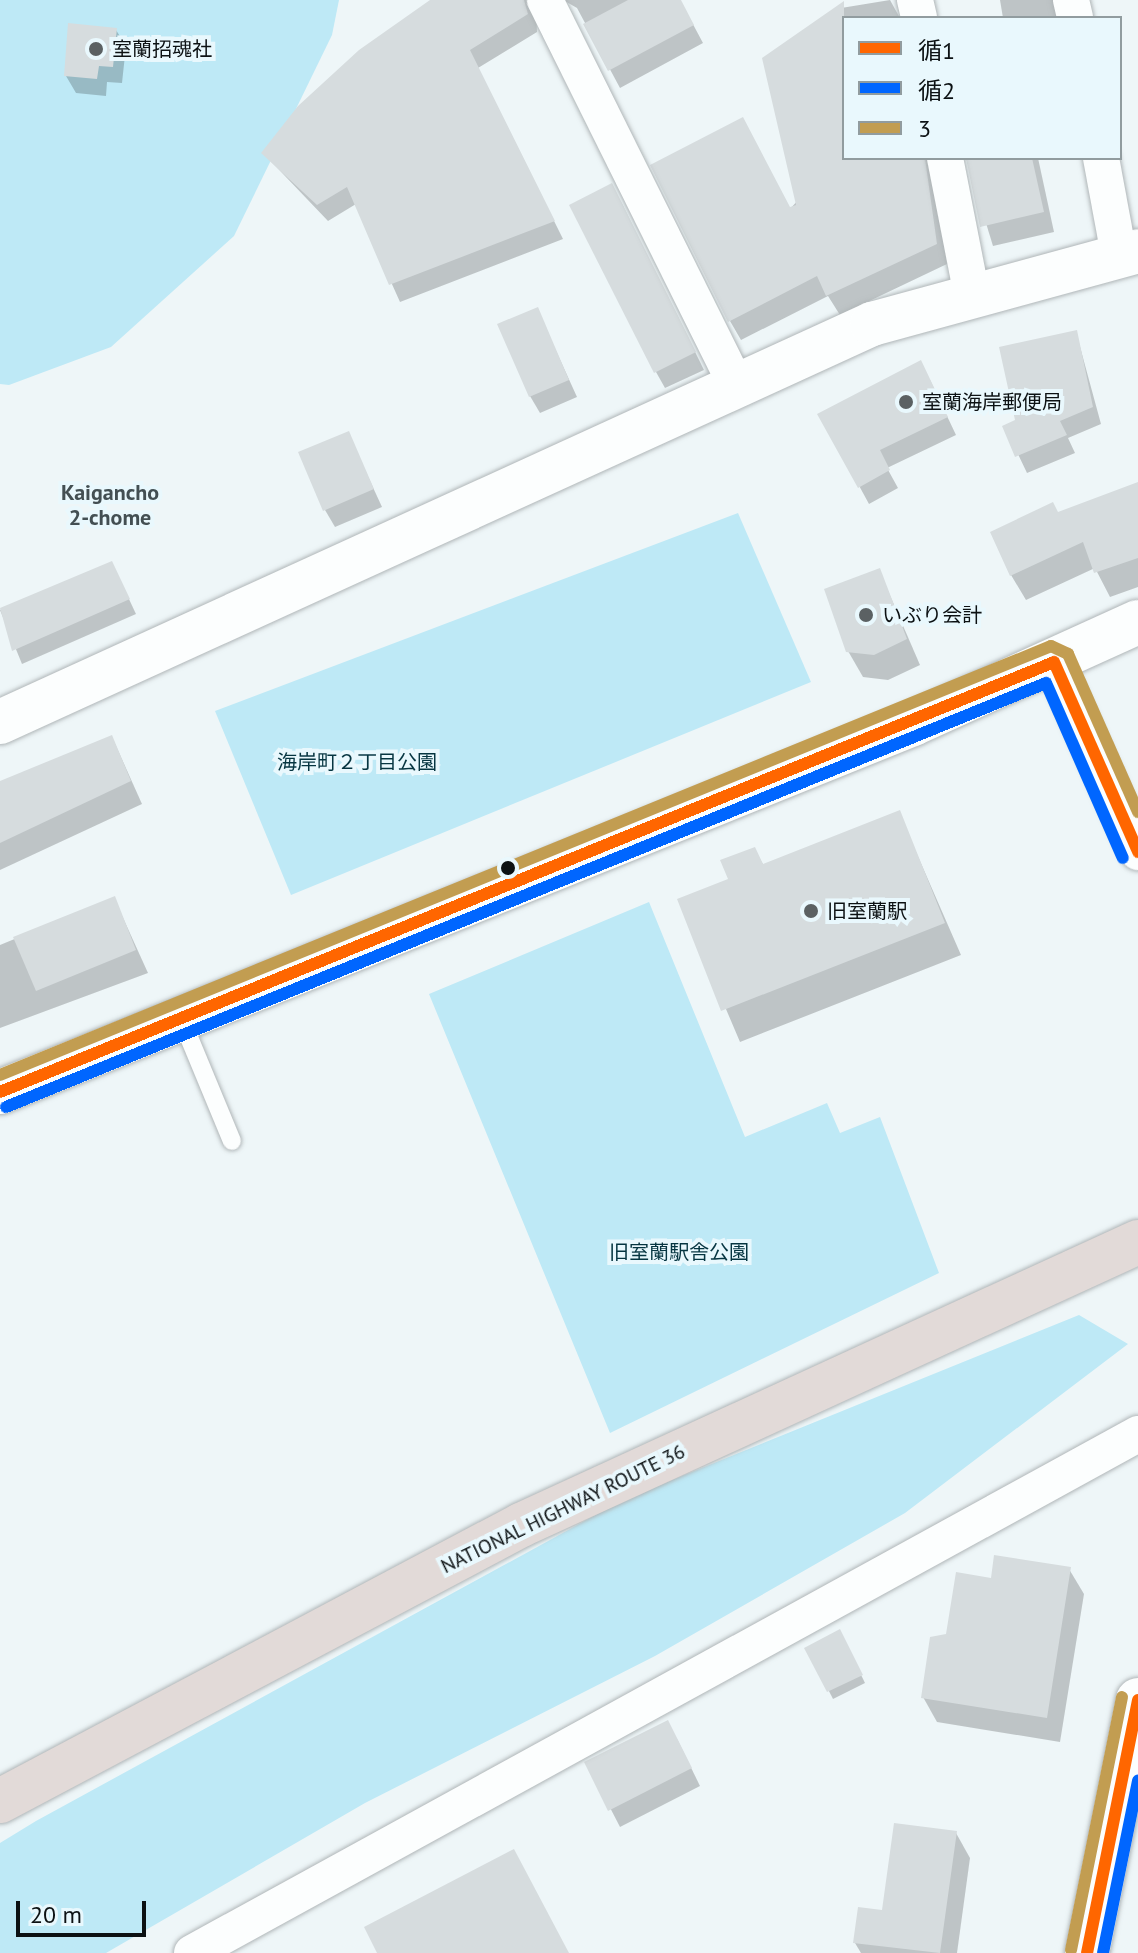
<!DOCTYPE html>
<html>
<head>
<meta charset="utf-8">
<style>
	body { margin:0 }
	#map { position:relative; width:1138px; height:1953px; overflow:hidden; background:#eef6f8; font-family:"PT Sans","Noto Sans JP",sans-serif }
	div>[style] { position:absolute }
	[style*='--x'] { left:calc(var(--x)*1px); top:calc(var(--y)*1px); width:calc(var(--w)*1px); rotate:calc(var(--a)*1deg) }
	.green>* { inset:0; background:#bee9f6 }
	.shadow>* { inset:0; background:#0003 }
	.building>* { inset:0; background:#d6dcde }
	.roads { filter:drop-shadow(0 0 2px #b0b6b8) drop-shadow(0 0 2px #b0b6b8) }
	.service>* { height:18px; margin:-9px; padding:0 9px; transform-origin:9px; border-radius:9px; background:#fcfefe }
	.minor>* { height:36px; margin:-18px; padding:0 18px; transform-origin:18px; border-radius:18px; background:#fcfefe }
	.tertiary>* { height:44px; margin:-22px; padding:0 22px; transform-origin:22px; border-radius:22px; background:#fcfefe }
	.secondary>* { height:44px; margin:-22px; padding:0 22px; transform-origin:22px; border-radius:22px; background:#fcfefe }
	.trunk>* { height:44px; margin:-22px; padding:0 22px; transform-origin:22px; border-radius:22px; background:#e2dad8 }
	.bus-1>* { height:12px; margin:-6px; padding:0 6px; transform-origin:6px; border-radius:6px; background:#f60 }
	.bus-2>* { height:12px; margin:-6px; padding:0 6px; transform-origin:6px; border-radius:6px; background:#06f }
	.bus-3>* { height:12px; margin:-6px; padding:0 6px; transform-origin:6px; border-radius:6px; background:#c29d51 }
	.dots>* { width:22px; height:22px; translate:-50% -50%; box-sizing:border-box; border:4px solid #e9f8fd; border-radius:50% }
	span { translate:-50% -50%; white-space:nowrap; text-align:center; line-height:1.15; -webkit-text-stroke:8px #e9f8fd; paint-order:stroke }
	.poi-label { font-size:20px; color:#0c1113 }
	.left { translate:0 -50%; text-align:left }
	.park-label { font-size:20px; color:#063541 }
	.street-label { font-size:20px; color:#0c1113 }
	.neighbourhood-label { font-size:22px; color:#434f53; font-weight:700 }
	.legend { position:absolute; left:842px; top:16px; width:280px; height:144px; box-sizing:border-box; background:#e9f8fd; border:2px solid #919c9f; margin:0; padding:10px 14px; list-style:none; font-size:24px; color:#0c1113 }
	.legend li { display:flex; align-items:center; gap:16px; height:40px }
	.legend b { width:40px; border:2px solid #919c9f }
	.scale { position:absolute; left:16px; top:1901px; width:130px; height:36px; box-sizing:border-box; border:4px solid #0c1113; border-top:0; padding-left:10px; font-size:24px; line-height:28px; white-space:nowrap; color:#0c1113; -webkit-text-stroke:6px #e9f8fd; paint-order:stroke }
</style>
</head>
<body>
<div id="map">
	<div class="green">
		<div style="clip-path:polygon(0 0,339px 0,332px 35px,234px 236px,111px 347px,9px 385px,0 384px)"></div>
		<div style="clip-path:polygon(738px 513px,811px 682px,291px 895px,215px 711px)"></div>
		<div style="clip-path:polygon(649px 902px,745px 1137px,827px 1103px,840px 1133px,880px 1117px,939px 1273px,610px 1433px,429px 994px)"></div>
		<div style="clip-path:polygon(1079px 1315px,1128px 1344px,905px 1513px,655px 1656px,365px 1803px,106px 1953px,0 1953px,0 1843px,36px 1821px,623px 1500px)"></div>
	</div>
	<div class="shadow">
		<div style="clip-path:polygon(436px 0,549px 0,536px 7px,537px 32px,478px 68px,563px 239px,400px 302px,356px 204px,328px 221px,264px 154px)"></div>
		<div style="clip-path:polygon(563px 0,680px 0,703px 43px,620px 88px,577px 8px)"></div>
		<div style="clip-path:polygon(890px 0,900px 18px,844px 18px,844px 58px,835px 9px)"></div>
		<div style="clip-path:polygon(1000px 0,1058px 0,1061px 18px,1003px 18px)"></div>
		<div style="clip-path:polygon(116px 30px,126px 46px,122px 83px,107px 82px,106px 96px,76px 93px,66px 76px)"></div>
		<div style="clip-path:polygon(844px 149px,844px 158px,951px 158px,935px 182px,947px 264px,840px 315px,828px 296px,741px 340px,730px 321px,790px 209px)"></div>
		<div style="clip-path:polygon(966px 158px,1038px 158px,1054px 232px,993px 246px)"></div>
		<div style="clip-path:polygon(621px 202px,704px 370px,665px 388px,656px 372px)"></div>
		<div style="clip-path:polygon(537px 309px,577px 397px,540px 413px,530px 396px)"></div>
		<div style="clip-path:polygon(1076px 332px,1101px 424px,1068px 438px,1075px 453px,1027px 473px,1005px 427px,1017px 422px)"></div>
		<div style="clip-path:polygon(930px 380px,956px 435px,887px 468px,898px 488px,869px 504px,820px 414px)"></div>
		<div style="clip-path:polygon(348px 433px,382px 507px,335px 527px,325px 510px)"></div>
		<div style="clip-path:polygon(1138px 484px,1138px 587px,1110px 597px,1095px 568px,1026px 600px,1011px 575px,1058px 514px)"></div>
		<div style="clip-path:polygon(112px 563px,136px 614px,22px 664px,0 610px)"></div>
		<div style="clip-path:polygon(879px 570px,920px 665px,888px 680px,863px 677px,848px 651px)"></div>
		<div style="clip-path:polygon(112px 737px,142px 804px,0 870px,0 782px)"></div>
		<div style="clip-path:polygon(899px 813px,961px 955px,740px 1042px,680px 901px,731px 881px,754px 849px,764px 866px)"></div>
		<div style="clip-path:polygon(114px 898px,148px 973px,0 1028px,0 945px)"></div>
		<div style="clip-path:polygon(1069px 1569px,1084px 1594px,1060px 1742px,937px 1722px,923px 1697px,948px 1636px,992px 1580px)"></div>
		<div style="clip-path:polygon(844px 1640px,865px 1683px,833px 1699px,807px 1648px)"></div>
		<div style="clip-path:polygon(677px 1739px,700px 1786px,620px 1827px,587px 1763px)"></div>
		<div style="clip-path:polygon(956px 1833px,970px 1858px,957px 1953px,861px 1953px,855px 1943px)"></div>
	</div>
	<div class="building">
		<div style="clip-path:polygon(430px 0,524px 0,528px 14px,470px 50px,555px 221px,389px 285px,347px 187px,317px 205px,261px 153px,298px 106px,359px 50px)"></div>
		<div style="clip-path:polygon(628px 0,681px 0,694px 25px,608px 71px,583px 24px)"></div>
		<div style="clip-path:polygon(844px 1px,844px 158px,925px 158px,937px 244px,826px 296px,817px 276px,728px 322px,650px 165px,743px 117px,790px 207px,796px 205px,762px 58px)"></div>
		<div style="clip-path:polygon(68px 23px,117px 28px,113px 67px,99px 66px,97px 79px,64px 76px)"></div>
		<div style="clip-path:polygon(966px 158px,1032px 158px,1044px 212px,980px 227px)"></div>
		<div style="clip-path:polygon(612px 183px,696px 352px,654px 373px,569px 205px)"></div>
		<div style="clip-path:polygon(538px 307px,569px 380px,529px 397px,497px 324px)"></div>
		<div style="clip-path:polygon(1077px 330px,1093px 407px,1060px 421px,1067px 435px,1015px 457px,1002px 426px,1015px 420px,999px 347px)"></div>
		<div style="clip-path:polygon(921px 360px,948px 417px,880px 450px,890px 470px,858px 488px,817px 414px)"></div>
		<div style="clip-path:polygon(349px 431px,374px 489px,323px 511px,298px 452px)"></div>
		<div style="clip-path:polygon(1138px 482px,1138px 558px,1094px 573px,1083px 542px,1010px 576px,990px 532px,1053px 502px,1058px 512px)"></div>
		<div style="clip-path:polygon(112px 561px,130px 599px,12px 651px,0 608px)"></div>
		<div style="clip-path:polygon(880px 568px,907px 639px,874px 655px,846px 652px,824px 589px)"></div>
		<div style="clip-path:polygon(112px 735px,131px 781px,0 843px,0 781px)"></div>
		<div style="clip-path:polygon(900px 810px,945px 923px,721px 1011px,677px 899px,728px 879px,720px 860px,755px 847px,763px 864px)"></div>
		<div style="clip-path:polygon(115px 896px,136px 950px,36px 991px,13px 937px)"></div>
		<div style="clip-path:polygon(994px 1555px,1071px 1567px,1047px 1718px,921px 1698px,930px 1637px,946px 1634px,956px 1572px,991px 1578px)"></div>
		<div style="clip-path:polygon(840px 1629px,863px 1675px,827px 1692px,804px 1648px)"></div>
		<div style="clip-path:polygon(668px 1720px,692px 1768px,608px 1811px,584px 1762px)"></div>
		<div style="clip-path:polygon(894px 1823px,957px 1831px,940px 1953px,853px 1943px,858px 1907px,882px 1910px)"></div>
		<div style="clip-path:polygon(514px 1849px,569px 1953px,377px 1953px,364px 1927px)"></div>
	</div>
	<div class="roads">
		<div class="service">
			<div style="--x:181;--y:1018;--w:133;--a:67.5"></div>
		</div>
		<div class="minor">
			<div style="--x:545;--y:0;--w:432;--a:63.6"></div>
			<div style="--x:915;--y:0;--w:18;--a:77"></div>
			<div style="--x:1071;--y:0;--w:18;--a:77"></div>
			<div style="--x:945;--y:158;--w:141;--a:78.9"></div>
			<div style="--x:1101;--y:158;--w:99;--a:79.5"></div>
			<div style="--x:1054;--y:662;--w:208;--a:66.1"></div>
			<div style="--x:192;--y:1953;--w:1079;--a:-28.75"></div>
		</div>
		<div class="tertiary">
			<div style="--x:0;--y:722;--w:959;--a:-24.53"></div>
			<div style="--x:872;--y:324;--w:276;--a:-15.3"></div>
			<div style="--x:1087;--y:1953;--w:258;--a:-78.6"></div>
		</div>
		<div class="secondary">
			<div style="--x:0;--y:1092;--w:984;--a:-21.95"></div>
			<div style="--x:913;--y:724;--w:247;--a:-24.4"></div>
		</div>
		<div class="trunk">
			<div style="--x:0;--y:1801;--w:590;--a:-27.91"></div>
			<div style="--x:521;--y:1525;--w:679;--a:-24.64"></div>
		</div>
	</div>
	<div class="bus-1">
		<div style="--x:0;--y:1092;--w:1138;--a:-22.19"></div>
		<div style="--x:1054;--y:662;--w:208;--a:66.1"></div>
		<div style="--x:1087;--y:1953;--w:258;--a:-78.6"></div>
	</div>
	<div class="bus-2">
		<div style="--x:6;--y:1107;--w:1123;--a:-22.18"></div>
		<div style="--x:1046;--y:683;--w:191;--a:66.3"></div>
		<div style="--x:1103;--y:1953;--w:176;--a:-78.5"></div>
	</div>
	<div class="bus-3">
		<div style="--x:0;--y:1075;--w:1135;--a:-22.2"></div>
		<div style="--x:1051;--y:646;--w:19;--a:25"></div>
		<div style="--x:1068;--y:654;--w:173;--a:66.1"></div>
		<div style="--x:1071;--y:1950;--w:258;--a:-78.6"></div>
	</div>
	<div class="dots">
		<div style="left:96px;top:49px;background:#5b6163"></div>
		<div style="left:906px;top:402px;background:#5b6163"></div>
		<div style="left:866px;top:615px;background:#5b6163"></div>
		<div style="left:508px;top:868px;background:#0c1113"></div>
		<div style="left:811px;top:911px;background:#5b6163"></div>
	</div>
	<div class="poi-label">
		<span class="left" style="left:112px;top:49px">室蘭招魂社</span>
		<span class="left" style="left:922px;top:402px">室蘭海岸郵便局</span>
		<span class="left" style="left:882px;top:615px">いぶり会計</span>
		<span class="left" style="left:827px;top:911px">旧室蘭駅</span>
	</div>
	<div class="park-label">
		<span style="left:357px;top:762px">海岸町２丁目公園</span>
		<span style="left:679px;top:1252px">旧室蘭駅舎公園</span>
	</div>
	<div class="street-label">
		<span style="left:563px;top:1509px;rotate:-26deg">NATIONAL HIGHWAY ROUTE 36</span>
	</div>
	<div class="neighbourhood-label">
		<span style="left:110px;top:505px">Kaigancho<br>2-chome</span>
	</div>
	<ul class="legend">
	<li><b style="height:10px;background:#f60"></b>循1</li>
	<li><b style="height:10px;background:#06f"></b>循2</li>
	<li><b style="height:10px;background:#c29d51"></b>3</li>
	</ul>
	<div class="scale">20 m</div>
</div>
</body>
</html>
